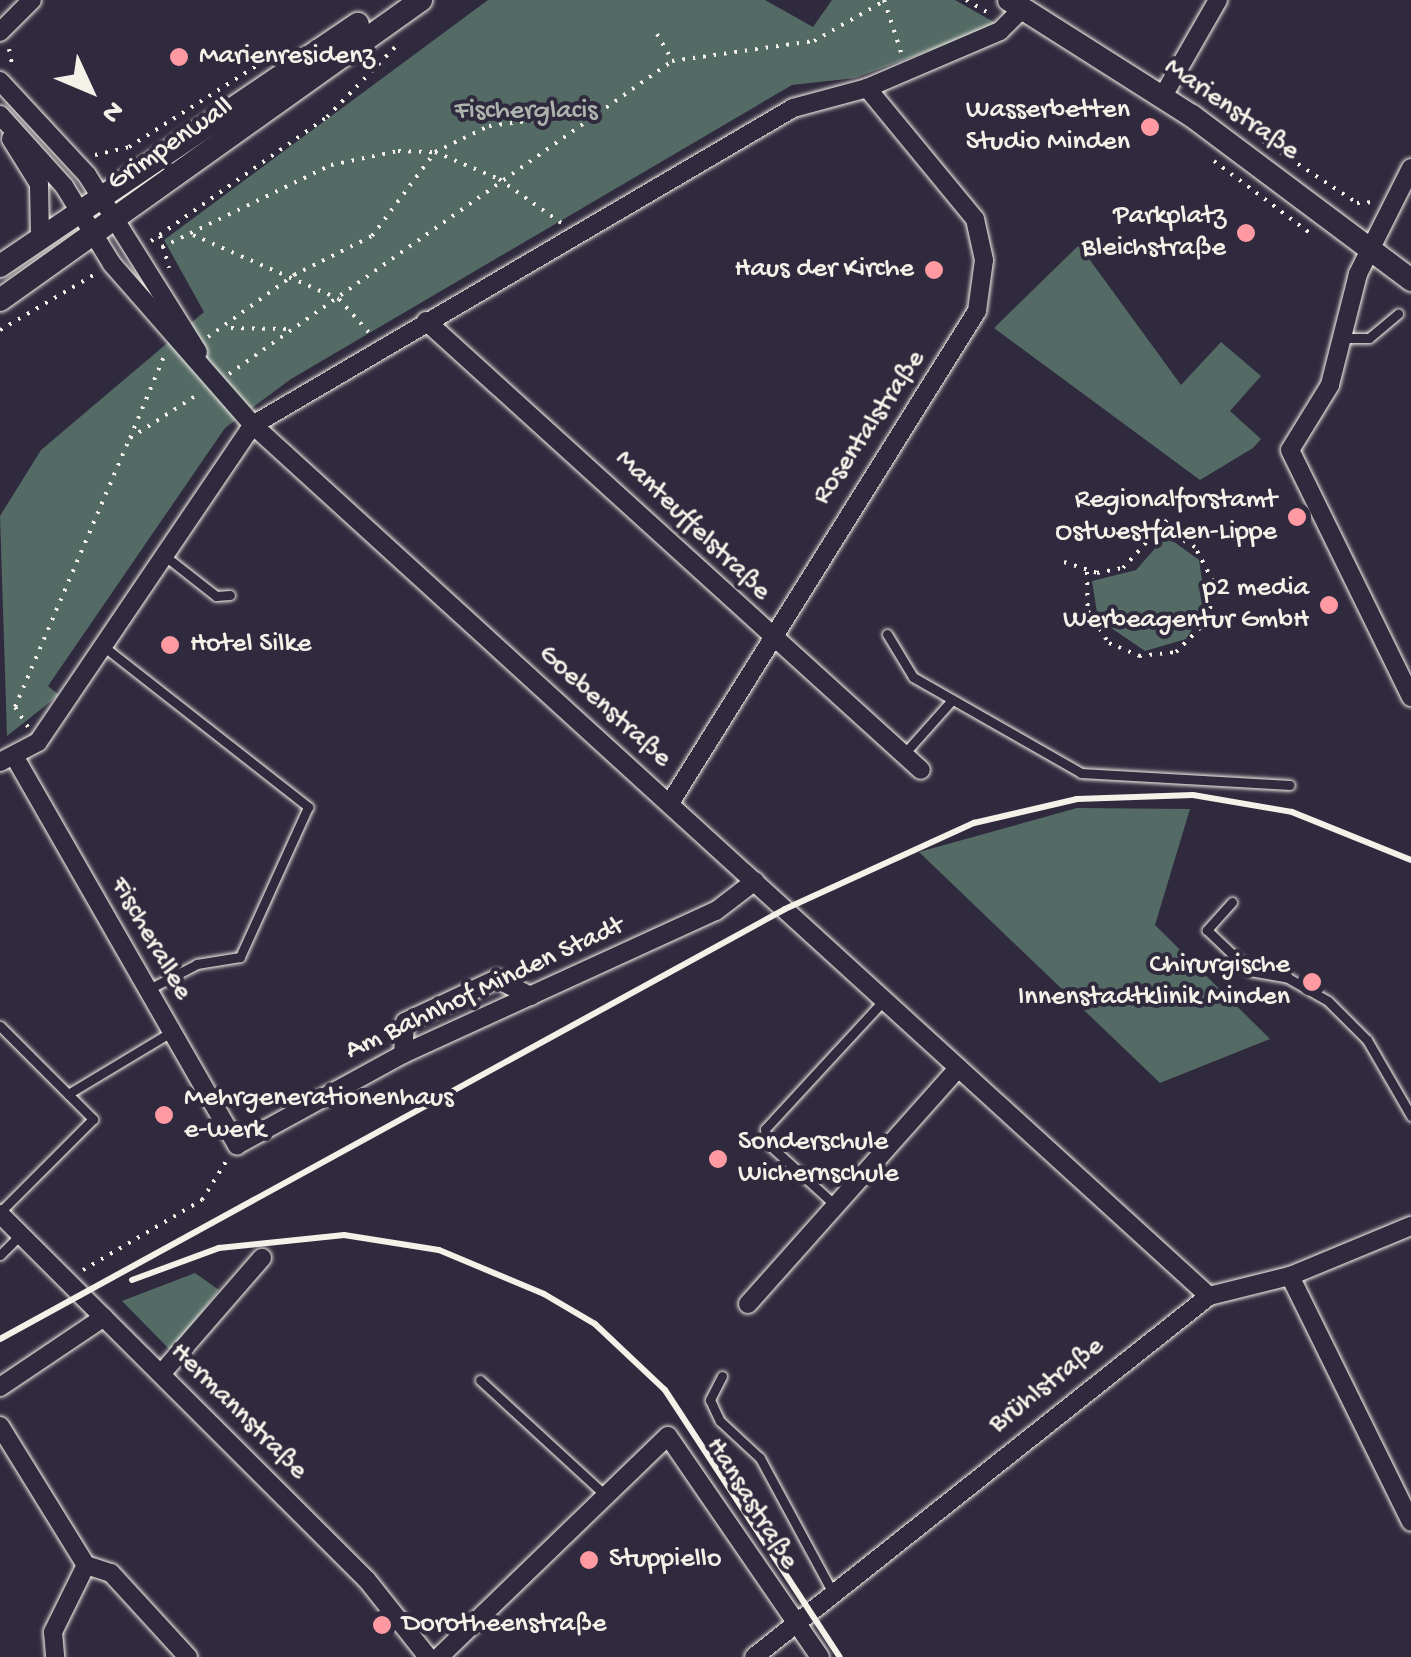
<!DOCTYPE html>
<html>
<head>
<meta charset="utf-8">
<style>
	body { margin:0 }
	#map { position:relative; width:1411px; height:1657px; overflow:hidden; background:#2f2a3d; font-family:"Gochi Hand",sans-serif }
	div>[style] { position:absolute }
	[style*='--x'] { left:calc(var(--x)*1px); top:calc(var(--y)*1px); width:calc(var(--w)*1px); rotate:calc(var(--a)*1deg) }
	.green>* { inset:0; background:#546a65 }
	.path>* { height:4px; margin-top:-2px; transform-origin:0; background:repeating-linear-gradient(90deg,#f4f1e8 0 2.5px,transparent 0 10.5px) }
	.roads { filter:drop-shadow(0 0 2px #f4f1e8) drop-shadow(0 0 2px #f4f1e8) }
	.service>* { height:9px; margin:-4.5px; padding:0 4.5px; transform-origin:4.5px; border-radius:4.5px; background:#2f2a3d }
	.minor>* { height:18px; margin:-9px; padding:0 9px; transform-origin:9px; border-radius:9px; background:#2f2a3d }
	.tertiary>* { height:22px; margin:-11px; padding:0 11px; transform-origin:11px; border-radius:11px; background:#2f2a3d }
	.rail>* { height:6px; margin:-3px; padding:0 3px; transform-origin:3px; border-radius:3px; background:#f4f1e8 }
	.dots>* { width:28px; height:28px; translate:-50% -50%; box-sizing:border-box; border:5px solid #2f2a3d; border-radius:50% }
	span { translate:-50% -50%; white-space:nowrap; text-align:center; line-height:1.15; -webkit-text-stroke:8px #2f2a3d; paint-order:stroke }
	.poi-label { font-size:28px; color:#f4f1e8 }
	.left { translate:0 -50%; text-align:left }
	.right { translate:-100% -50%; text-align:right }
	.street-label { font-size:28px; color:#f4f1e8 }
	.park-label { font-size:28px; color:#acb4ad }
	.north { position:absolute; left:40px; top:40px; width:100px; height:100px; -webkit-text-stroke:8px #2f2a3d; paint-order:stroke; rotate:134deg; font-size:28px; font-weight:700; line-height:40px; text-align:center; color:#f4f1e8 }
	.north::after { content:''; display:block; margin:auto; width:35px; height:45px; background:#f4f1e8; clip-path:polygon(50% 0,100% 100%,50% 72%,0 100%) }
</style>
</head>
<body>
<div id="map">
	<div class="green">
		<div style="clip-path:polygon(488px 0,765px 0,813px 27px,832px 0,955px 0,999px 25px,855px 78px,792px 85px,291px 379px,225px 428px,48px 686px,59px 695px,7px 736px,0 516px,41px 450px,204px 312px,164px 240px)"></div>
		<div style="clip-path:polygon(1079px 245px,1181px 385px,1221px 342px,1261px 376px,1230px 411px,1261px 439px,1253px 448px,1200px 480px,994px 328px)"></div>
		<div style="clip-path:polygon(1166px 536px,1199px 560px,1206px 607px,1186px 639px,1145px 651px,1098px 619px,1092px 581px,1136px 570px)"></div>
		<div style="clip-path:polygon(1077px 808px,1190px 809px,1155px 925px,1270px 1039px,1160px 1083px,919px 852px)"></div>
		<div style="clip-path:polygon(195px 1273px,219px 1290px,171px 1351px,122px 1301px)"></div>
	</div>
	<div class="path">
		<div style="--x:884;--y:0;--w:55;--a:71.9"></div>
		<div style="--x:966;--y:0;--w:30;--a:30"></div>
		<div style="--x:657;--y:34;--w:30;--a:60"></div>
		<div style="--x:9;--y:49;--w:20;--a:79"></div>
		<div style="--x:1263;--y:141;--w:113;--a:33.4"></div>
		<div style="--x:1357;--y:203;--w:19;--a:-3"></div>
		<div style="--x:95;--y:155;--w:35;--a:-13"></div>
		<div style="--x:129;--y:147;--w:164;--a:-32.5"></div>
		<div style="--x:1214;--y:161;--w:125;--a:36.9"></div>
		<div style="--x:193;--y:235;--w:159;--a:23.7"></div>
		<div style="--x:339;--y:299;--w:50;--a:48.3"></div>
		<div style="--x:160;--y:236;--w:33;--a:74"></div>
		<div style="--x:151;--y:241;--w:215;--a:-35.2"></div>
		<div style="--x:327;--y:117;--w:99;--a:-45.8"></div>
		<div style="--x:162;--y:247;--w:188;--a:-25.9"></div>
		<div style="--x:331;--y:165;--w:68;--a:-11.8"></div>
		<div style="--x:398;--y:151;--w:37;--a:2"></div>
		<div style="--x:435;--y:152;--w:69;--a:22.9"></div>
		<div style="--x:499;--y:179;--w:80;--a:35.3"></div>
		<div style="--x:231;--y:328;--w:58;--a:1"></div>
		<div style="--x:0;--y:330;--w:110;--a:-30.5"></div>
		<div style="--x:208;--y:337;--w:106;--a:-35.8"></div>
		<div style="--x:294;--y:275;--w:87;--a:-26.6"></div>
		<div style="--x:372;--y:236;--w:105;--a:-53.1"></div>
		<div style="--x:435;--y:152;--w:60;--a:-25.7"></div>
		<div style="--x:489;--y:126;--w:100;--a:-7.5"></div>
		<div style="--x:229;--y:374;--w:542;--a:-35.24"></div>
		<div style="--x:672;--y:61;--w:143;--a:-8"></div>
		<div style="--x:814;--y:41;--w:83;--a:-29.7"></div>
		<div style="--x:130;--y:438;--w:91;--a:-67.4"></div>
		<div style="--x:1064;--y:562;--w:35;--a:18"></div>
		<div style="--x:1097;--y:573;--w:26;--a:-11"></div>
		<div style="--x:1123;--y:568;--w:65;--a:-47.5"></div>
		<div style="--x:1087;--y:572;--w:39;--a:89"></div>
		<div style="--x:1088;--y:611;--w:38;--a:57"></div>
		<div style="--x:1109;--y:643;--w:33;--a:23"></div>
		<div style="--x:1139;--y:656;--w:37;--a:-6"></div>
		<div style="--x:1176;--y:652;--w:47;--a:-45"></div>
		<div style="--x:1209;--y:619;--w:38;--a:-84"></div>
		<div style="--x:1213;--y:581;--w:38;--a:-118"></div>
		<div style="--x:1195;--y:547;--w:36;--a:-150"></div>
		<div style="--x:28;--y:727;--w:24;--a:-123"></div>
		<div style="--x:15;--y:707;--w:293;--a:-66.9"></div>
		<div style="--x:130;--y:438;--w:83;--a:-32.7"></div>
		<div style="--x:83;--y:1270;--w:138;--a:-30.5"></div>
		<div style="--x:202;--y:1200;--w:47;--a:-58"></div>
	</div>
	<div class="roads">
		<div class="service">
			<div style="--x:1343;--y:338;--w:26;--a:0"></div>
			<div style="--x:1369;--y:338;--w:38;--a:-40"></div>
			<div style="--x:165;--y:556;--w:65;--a:38.1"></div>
			<div style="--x:216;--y:596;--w:14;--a:-4"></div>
			<div style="--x:887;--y:634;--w:50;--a:58.8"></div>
			<div style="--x:913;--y:677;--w:193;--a:29.7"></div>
			<div style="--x:1081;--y:773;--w:209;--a:3.3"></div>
			<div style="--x:103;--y:646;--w:261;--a:38.1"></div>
			<div style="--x:308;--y:807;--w:165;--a:114.4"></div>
			<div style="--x:240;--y:957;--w:44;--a:170.8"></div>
			<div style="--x:197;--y:964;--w:54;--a:152.5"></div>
			<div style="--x:903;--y:755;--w:74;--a:-48.3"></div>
			<div style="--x:1232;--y:902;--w:38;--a:132"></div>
			<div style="--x:1207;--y:930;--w:59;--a:43.6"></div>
			<div style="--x:1250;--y:971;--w:39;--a:10"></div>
			<div style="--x:1288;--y:978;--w:46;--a:29.9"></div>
			<div style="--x:1328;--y:1001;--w:55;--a:45"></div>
			<div style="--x:1367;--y:1040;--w:88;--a:59.9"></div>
			<div style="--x:0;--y:1026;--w:132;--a:45"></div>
			<div style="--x:93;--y:1119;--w:132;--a:135"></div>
			<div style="--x:68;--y:1094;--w:120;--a:-31"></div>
			<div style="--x:835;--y:1205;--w:93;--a:-137.6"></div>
			<div style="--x:766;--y:1142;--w:13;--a:-94"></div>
			<div style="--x:765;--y:1129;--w:176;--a:-47.3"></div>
			<div style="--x:0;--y:1255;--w:28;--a:-45"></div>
			<div style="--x:722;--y:1376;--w:27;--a:117"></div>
			<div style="--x:710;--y:1400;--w:23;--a:65"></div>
			<div style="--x:720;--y:1421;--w:54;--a:42.8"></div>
			<div style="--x:760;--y:1458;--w:153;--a:61.6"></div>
			<div style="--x:480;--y:1380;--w:168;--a:42.6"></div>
		</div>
		<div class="minor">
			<div style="--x:0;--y:32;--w:45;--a:-45"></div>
			<div style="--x:0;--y:81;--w:128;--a:47.2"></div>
			<div style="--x:87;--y:175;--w:209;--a:57.9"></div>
			<div style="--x:1163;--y:96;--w:111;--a:-60.2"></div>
			<div style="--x:0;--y:115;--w:96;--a:48"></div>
			<div style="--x:64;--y:186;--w:92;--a:58.4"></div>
			<div style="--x:112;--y:264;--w:214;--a:48.8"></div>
			<div style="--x:253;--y:425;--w:1293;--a:42.34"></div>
			<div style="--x:11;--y:139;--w:53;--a:58.1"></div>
			<div style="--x:39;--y:184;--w:51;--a:88.9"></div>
			<div style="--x:1411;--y:168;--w:119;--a:116.6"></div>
			<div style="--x:1358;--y:274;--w:114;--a:104.2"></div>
			<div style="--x:1330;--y:385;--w:76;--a:121.6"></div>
			<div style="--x:1290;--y:450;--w:275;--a:63.9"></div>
			<div style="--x:426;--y:321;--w:668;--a:42.21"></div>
			<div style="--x:17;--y:761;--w:443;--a:60.2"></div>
			<div style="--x:237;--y:1145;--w:189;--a:-28.7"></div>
			<div style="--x:403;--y:1054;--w:344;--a:-24.6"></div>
			<div style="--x:716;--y:911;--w:49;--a:-37.6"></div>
			<div style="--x:0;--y:762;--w:43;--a:-27.8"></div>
			<div style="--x:38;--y:742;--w:383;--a:-55.9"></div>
			<div style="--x:253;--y:425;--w:626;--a:-30.41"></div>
			<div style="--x:793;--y:108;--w:77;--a:-15.1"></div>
			<div style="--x:867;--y:88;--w:145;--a:-23.2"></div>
			<div style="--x:1000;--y:31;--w:33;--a:-45"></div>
			<div style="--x:670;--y:803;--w:580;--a:-58.04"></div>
			<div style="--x:977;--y:311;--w:51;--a:-82.2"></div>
			<div style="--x:984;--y:260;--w:42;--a:-102.4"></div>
			<div style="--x:975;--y:219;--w:170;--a:-129.5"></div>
			<div style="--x:403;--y:1054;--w:32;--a:-86"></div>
			<div style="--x:405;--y:1022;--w:102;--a:-25.1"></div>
			<div style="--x:497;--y:979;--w:38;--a:27"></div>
			<div style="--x:0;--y:1214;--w:518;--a:44.92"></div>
			<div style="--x:367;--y:1580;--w:98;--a:51.6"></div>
			<div style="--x:1290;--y:1276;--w:274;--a:63.8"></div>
			<div style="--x:748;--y:1304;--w:316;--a:-48.3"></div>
			<div style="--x:161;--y:1374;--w:154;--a:-49"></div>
			<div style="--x:0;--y:1387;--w:125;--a:-33.9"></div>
			<div style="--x:0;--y:1426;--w:163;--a:58.3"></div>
			<div style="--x:86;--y:1565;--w:75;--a:116.2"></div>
			<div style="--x:53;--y:1632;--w:25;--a:85"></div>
			<div style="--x:86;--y:1565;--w:26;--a:18"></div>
			<div style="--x:111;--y:1573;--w:114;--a:47.5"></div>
			<div style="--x:439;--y:1657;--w:318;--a:-44"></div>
			<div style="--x:668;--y:1436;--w:268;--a:55.5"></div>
			<div style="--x:754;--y:1657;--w:581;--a:-38.43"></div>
			<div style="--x:1209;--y:1296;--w:83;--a:-13.9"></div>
			<div style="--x:1290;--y:1276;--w:131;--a:-22.5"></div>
		</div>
		<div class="tertiary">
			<div style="--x:1009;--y:0;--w:217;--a:32.4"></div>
			<div style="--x:1192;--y:116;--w:274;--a:36.8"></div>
			<div style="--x:0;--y:266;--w:432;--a:-34.1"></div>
			<div style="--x:0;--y:300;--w:517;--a:-35.47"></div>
		</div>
	</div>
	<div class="rail">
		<div style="--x:132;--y:1280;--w:93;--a:-20.2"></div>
		<div style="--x:219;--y:1248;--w:126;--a:-5.9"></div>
		<div style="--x:344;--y:1235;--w:96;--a:9"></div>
		<div style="--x:439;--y:1250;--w:114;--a:22.7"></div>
		<div style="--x:544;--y:1294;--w:59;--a:30.5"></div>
		<div style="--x:595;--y:1324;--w:96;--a:43.3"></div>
		<div style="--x:665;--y:1390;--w:319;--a:56.8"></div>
		<div style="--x:0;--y:1339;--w:895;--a:-28.71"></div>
		<div style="--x:785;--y:909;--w:208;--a:-24.5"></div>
		<div style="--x:974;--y:823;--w:106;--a:-13.1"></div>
		<div style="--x:1077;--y:799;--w:116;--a:-2"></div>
		<div style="--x:1193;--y:795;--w:100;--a:9.7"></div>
		<div style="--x:1292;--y:812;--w:128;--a:22"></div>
	</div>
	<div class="dots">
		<div style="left:179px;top:57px;background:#ff9aa2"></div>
		<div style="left:1150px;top:127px;background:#ff9aa2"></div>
		<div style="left:1246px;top:233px;background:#ff9aa2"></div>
		<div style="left:934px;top:270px;background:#ff9aa2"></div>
		<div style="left:1297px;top:517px;background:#ff9aa2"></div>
		<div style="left:1329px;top:605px;background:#ff9aa2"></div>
		<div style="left:170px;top:645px;background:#ff9aa2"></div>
		<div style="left:1312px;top:982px;background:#ff9aa2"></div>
		<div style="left:164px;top:1115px;background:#ff9aa2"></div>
		<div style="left:718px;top:1159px;background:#ff9aa2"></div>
		<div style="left:589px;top:1560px;background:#ff9aa2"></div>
		<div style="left:382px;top:1625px;background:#ff9aa2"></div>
	</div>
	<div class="poi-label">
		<span class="left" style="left:199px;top:57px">Marienresidenz</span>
		<span class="right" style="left:1130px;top:127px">Wasserbetten<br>Studio Minden</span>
		<span class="right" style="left:1226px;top:233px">Parkplatz<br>Bleichstraße</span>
		<span class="right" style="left:914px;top:270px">Haus der Kirche</span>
		<span class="right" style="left:1277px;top:517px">Regionalforstamt<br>Ostwestfalen-Lippe</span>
		<span class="right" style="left:1309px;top:605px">p2 media<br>Werbeagentur GmbH</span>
		<span class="left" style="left:190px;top:645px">Hotel Silke</span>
		<span class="right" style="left:1290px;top:982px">Chirurgische<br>Innenstadtklinik Minden</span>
		<span class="left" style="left:184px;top:1115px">Mehrgenerationenhaus<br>e-werk</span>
		<span class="left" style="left:738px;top:1159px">Sonderschule<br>Wichernschule</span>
		<span class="left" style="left:609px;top:1560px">Stuppiello</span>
		<span class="left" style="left:402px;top:1625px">Dorotheenstraße</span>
	</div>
	<div class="street-label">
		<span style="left:1231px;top:110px;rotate:35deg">Marienstraße</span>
		<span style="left:171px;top:145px;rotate:-34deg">Grimpenwall</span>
		<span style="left:870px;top:428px;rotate:-56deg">Rosentalstraße</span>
		<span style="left:692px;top:526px;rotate:44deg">Manteuffelstraße</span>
		<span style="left:604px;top:707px;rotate:42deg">Goebenstraße</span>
		<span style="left:150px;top:939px;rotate:60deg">Fischerallee</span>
		<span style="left:485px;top:989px;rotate:-25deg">Am Bahnhof Minden Stadt</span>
		<span style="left:1047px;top:1386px;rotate:-38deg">Brühlstraße</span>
		<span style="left:238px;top:1412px;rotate:45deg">Hermannstraße</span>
		<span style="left:751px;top:1504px;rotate:58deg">Hansastraße</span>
	</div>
	<div class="park-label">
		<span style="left:526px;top:112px">Fischerglacis</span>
	</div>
	<div class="north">N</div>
</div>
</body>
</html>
